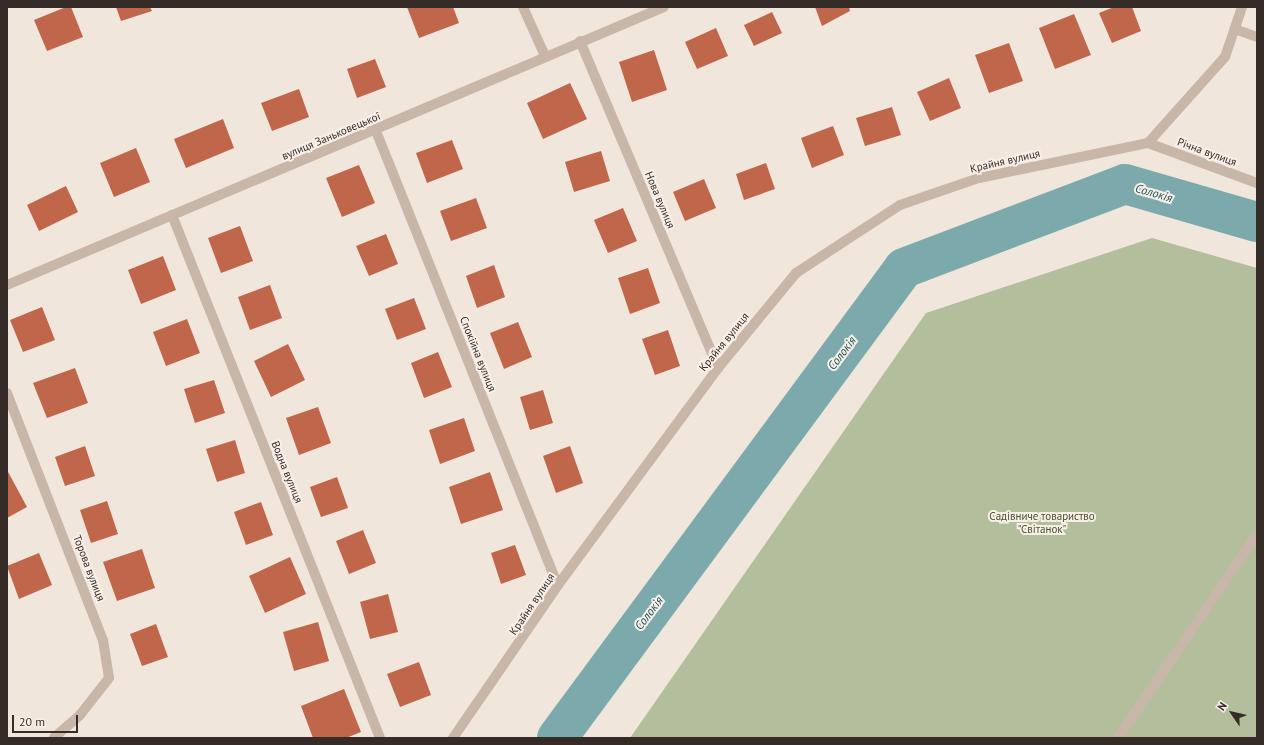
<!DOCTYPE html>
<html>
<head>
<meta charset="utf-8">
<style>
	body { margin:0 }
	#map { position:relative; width:1264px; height:745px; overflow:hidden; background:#f0e6dc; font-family:"PT Sans",sans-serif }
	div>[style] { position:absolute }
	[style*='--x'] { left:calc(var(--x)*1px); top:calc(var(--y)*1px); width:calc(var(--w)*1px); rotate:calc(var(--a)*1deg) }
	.green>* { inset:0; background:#b3bf9c }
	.river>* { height:40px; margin:-20px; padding:0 20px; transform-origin:20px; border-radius:20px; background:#7caaac }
	.building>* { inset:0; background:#bf664b }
	.lane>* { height:10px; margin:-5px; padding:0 5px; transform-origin:5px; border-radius:5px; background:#c8b6a8 }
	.street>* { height:10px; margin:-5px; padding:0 5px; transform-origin:5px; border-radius:5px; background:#c8b6a8 }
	span { translate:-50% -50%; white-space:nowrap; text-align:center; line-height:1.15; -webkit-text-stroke:4px #f8f0e8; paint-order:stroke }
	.street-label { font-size:11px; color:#352c28 }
	.park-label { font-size:11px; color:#45522d }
	.water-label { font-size:12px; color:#205154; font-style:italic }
	.frame { position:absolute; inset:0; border:8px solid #352c28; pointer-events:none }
	.north { position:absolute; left:1212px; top:693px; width:40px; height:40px; -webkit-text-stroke:3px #f8f0e8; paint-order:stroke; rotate:304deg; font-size:11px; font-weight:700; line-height:16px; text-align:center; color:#352c28 }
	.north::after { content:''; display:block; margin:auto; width:14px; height:18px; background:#352c28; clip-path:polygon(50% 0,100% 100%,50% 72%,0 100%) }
	.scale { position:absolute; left:12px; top:715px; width:66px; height:18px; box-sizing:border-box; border:2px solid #352c28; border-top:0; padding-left:5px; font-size:12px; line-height:14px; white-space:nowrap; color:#352c28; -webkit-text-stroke:3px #f8f0e8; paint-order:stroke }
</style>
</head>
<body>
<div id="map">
	<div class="green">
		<div style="clip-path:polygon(1152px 238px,1257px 268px,1257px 738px,630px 738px,926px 313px)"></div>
	</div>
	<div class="river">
		<div style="--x:557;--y:738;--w:584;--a:-53.56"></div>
		<div style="--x:904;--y:268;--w:236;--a:-20.8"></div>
		<div style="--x:1125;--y:184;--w:137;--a:16.1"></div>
	</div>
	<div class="building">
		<div style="clip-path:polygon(66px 7px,71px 7px,83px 37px,47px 51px,34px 20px)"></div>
		<div style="clip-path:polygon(116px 7px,150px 7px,152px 11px,121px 21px)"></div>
		<div style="clip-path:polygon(407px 7px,453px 7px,459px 23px,419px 38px)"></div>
		<div style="clip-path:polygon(815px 7px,849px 7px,850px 11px,822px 26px)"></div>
		<div style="clip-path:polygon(1114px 7px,1132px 7px,1141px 31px,1112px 43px,1099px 13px)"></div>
		<div style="clip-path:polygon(772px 12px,782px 33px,754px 46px,744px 25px)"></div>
		<div style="clip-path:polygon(1074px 14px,1091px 55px,1055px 69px,1039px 28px)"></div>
		<div style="clip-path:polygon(716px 28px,728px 56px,697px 69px,685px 42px)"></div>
		<div style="clip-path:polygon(1009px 43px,1023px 81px,989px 93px,975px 55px)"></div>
		<div style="clip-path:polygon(654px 50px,667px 90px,632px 102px,619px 62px)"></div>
		<div style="clip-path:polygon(375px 59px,386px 87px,357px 98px,347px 69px)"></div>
		<div style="clip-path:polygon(949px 78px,961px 108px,930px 121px,917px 92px)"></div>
		<div style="clip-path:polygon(570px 83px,587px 119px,543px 139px,527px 103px)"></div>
		<div style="clip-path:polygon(299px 89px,309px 117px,272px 131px,261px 103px)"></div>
		<div style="clip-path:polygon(892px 107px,901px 135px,865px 146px,856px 118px)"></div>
		<div style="clip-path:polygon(223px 119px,234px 148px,186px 168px,174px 139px)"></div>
		<div style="clip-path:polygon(833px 126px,844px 155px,812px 168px,801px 138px)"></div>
		<div style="clip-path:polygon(452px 140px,463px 169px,427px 183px,416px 153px)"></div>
		<div style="clip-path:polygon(136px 148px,150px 182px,114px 197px,100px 163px)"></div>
		<div style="clip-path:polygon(601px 151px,610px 181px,574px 192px,565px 162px)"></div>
		<div style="clip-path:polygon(766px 163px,775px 189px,744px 200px,736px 174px)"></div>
		<div style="clip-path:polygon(359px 165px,375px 203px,342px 217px,326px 178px)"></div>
		<div style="clip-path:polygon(704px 179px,716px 208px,685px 221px,673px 192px)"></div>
		<div style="clip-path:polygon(66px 186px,78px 212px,39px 231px,27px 205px)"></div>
		<div style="clip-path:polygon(476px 198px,487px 228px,451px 241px,440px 211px)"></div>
		<div style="clip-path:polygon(623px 208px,637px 241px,608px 253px,594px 220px)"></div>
		<div style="clip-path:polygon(240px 226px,253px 261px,221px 273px,208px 238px)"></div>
		<div style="clip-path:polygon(386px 234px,398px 264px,369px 276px,356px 246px)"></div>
		<div style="clip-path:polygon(163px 256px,176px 290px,141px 304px,128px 270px)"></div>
		<div style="clip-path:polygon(494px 265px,505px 297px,477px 308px,466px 276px)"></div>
		<div style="clip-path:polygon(648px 268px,660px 303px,630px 314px,618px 278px)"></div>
		<div style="clip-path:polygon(270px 285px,282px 318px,250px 330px,238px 297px)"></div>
		<div style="clip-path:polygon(414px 298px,426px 329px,397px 340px,385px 309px)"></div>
		<div style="clip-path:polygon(42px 307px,55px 340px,23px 352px,10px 320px)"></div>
		<div style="clip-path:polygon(187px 319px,200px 353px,166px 366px,153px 332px)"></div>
		<div style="clip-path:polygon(518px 322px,532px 357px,504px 369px,490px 333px)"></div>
		<div style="clip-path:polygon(668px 330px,680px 366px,655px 375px,642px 339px)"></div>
		<div style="clip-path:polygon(288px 344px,305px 380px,271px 397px,254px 361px)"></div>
		<div style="clip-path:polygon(438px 352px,452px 387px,424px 398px,411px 363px)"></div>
		<div style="clip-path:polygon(75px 368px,88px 403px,47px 418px,33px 383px)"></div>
		<div style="clip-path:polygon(214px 380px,225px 413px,195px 423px,184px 389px)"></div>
		<div style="clip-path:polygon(543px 390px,553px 423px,530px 430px,520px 397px)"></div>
		<div style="clip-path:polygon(318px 407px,331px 443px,299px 455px,286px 418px)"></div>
		<div style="clip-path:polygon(464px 418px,475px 451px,440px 464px,429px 430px)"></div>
		<div style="clip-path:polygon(235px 440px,245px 473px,217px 482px,206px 449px)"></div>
		<div style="clip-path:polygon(85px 446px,95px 476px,65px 486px,55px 457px)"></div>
		<div style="clip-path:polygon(570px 446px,583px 483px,556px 493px,543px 456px)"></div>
		<div style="clip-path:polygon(7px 470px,27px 507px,7px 518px)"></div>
		<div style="clip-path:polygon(490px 472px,503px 510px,461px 524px,449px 487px)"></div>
		<div style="clip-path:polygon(337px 477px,348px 508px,321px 517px,310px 487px)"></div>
		<div style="clip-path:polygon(107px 501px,118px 534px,91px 543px,80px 510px)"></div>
		<div style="clip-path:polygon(261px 502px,273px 535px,246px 545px,234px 512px)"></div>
		<div style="clip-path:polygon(363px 530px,376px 563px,349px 574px,336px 541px)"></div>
		<div style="clip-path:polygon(515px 545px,526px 575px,501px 584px,491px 553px)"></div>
		<div style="clip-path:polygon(142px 549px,155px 588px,117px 601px,103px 562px)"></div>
		<div style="clip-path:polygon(39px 553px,52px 585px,19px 599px,7px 566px)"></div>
		<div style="clip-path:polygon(290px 557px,306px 594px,265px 613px,249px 576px)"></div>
		<div style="clip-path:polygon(388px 594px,398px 632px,370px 639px,360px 602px)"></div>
		<div style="clip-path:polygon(318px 622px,329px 661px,294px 671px,283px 632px)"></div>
		<div style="clip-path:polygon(156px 624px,168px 657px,142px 666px,130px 634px)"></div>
		<div style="clip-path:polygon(419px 662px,431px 695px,400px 707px,387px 674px)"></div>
		<div style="clip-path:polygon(344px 689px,361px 732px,346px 738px,313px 738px,301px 706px)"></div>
	</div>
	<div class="lane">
		<div style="--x:1235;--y:29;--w:23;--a:20"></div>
		<div style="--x:1118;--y:738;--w:247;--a:-55.7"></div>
	</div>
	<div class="street">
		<div style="--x:523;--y:7;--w:54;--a:65.8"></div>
		<div style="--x:580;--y:41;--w:355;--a:67.1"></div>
		<div style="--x:376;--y:131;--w:489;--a:68.2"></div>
		<div style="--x:1148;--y:143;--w:115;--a:-48.2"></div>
		<div style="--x:1225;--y:57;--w:53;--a:-71.2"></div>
		<div style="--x:1148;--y:143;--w:116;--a:20.2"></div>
		<div style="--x:172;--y:215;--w:563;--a:68.31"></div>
		<div style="--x:7;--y:285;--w:713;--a:-22.93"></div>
		<div style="--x:7;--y:393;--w:265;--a:68.8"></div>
		<div style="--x:103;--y:640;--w:38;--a:81"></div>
		<div style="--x:109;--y:678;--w:47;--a:128.1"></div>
		<div style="--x:80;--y:715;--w:35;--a:139"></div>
		<div style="--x:453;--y:738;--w:186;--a:-55.5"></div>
		<div style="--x:558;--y:585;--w:270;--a:-53.6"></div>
		<div style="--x:718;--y:368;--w:123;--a:-50.6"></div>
		<div style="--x:796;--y:273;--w:124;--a:-33.2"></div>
		<div style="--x:900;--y:205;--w:83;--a:-18.9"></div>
		<div style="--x:979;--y:178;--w:173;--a:-11.7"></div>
	</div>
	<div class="street-label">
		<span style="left:331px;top:136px;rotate:-23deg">вулиця Заньковецької</span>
		<span style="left:1207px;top:152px;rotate:20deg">Річна вулиця</span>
		<span style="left:1005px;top:161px;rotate:-13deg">Крайня вулиця</span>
		<span style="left:660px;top:200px;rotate:67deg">Нова вулиця</span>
		<span style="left:724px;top:342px;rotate:-51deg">Крайня вулиця</span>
		<span style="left:478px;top:354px;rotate:68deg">Спокійна вулиця</span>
		<span style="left:287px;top:472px;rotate:68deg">Водна вулиця</span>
		<span style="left:89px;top:568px;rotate:69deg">Торова вулиця</span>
		<span style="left:532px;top:604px;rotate:-56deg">Крайня вулиця</span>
	</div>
	<div class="park-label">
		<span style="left:1042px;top:523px">Садівниче товариство<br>"Світанок"</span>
	</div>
	<div class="water-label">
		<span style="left:1154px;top:193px;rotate:16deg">Солокія</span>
		<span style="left:842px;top:353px;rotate:-53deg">Солокія</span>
		<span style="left:649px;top:613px;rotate:-53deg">Солокія</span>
	</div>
	<div class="frame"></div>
	<div class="north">N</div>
	<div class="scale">20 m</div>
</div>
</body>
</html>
